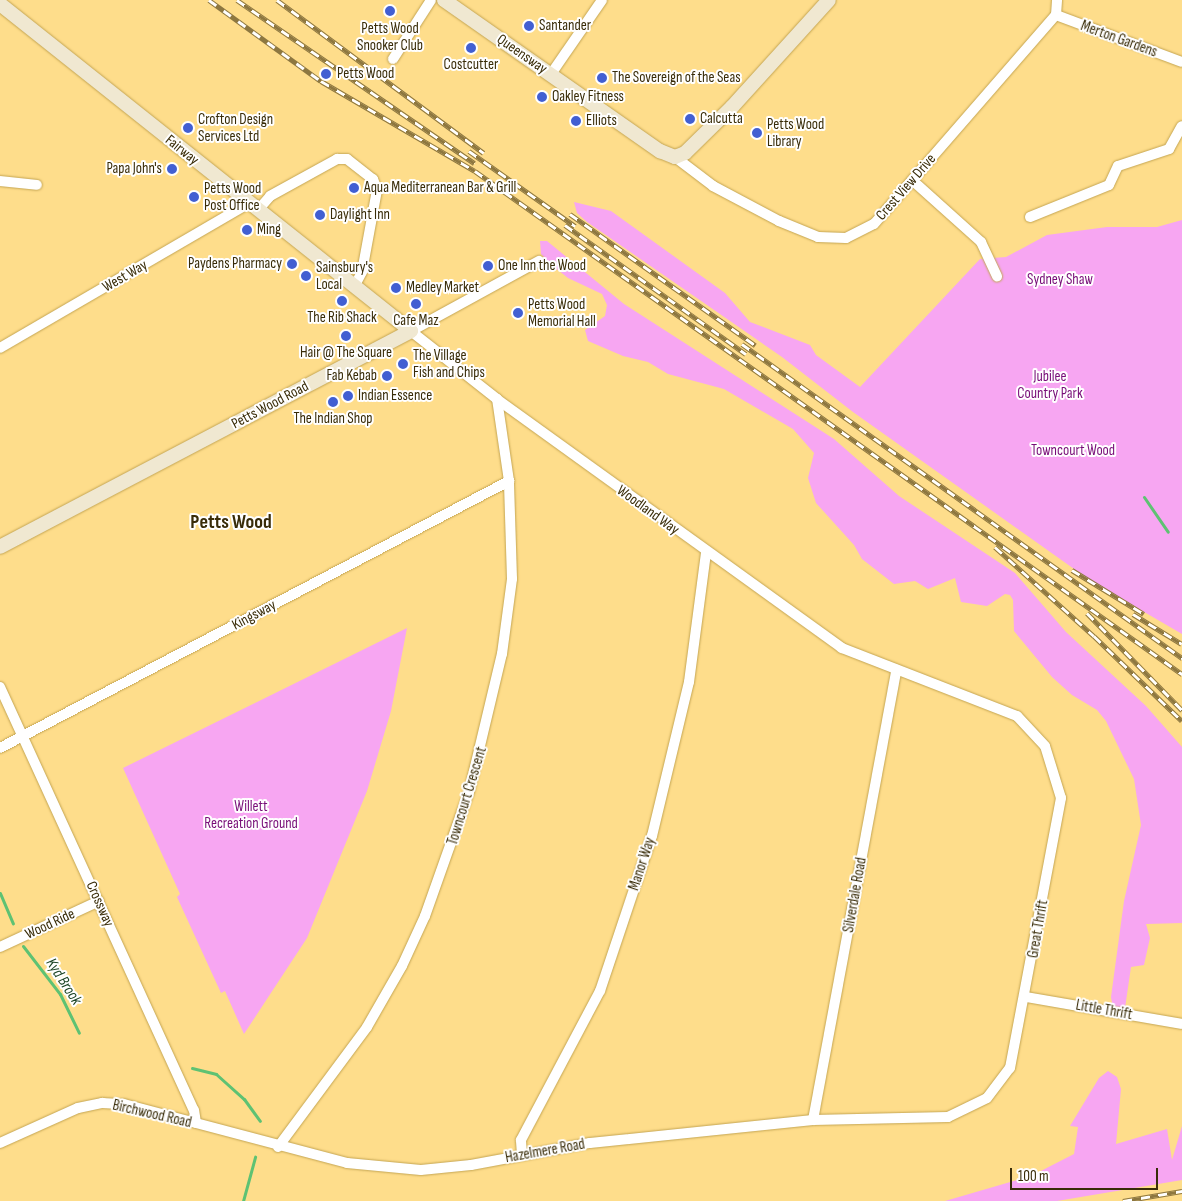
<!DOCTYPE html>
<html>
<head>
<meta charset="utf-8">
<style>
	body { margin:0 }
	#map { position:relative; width:1182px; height:1201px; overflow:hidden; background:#fedd8b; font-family:"Sofia Sans Condensed",sans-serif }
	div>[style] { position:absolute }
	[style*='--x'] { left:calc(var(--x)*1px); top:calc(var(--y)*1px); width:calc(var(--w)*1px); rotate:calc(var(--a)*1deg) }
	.green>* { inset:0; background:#f7a6f2 }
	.stream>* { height:3px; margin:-1.5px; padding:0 1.5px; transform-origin:1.5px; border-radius:1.5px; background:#5ec273 }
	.roads { filter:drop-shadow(0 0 1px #c4a553) drop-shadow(0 0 1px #c4a553) }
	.street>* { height:10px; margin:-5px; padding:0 5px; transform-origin:5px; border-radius:5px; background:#fff }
	.secondary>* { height:14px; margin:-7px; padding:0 7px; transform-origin:7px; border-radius:7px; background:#f0e8d1 }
	.rail>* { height:5px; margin-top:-2.5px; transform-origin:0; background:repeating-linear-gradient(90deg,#fff 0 9px,#8d7740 0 18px); box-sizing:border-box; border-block:1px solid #8d7740 }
	.dots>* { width:14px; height:14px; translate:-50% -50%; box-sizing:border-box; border:2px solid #fff; border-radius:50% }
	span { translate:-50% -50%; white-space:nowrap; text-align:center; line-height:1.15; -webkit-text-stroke:4px #fff; paint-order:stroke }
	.poi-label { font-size:15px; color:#392c08 }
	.left { translate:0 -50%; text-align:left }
	.right { translate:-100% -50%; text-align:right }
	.street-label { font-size:15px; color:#392c08 }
	.park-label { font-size:15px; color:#780d78 }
	.water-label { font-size:16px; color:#1d4526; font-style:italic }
	.district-label { font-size:20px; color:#392c08; font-weight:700 }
	.scale { position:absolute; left:1010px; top:1168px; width:148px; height:22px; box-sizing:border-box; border:2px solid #392c08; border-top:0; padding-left:6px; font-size:15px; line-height:18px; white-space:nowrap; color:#392c08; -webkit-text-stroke:4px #fff; paint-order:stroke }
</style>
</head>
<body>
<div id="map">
	<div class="green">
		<div style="clip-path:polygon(574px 202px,611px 211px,725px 293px,750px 322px,810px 345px,816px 355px,860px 387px,980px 259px,1006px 257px,1047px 235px,1107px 227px,1157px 227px,1182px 220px,1182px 634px,1091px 581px,853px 412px,782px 357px,587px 222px,577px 213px)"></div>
		<div style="clip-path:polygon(540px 241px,547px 241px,624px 304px,834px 439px,899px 496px,1015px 573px,1066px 632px,1146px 706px,1182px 747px,1182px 923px,1146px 924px,1150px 938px,1144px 965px,1131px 967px,1125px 1008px,1113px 1008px,1111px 997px,1124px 901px,1141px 825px,1134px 779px,1106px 721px,1097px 710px,1072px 695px,1052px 677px,1014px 631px,1013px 600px,1010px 595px,1005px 594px,987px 606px,961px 602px,955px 578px,928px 589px,915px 581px,894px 584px,862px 559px,854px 545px,816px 503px,808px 478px,814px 453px,793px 429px,724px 389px,668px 374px,648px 362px,623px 356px,588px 341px,585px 330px,605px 316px,607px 305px,602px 294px,568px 278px,549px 263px,541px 254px)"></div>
		<div style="clip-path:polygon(407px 628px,391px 711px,367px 791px,307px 938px,244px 1034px,225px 991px,221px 993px,177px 897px,180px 894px,123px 768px)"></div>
		<div style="clip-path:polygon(1108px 1071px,1117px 1077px,1121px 1089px,1116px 1144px,1167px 1129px,1172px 1160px,1182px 1126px,1182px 1180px,1057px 1201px,945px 1201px,1031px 1176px,1074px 1154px,1078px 1127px,1070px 1126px,1099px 1078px)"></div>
	</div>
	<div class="stream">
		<div style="--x:1144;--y:497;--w:42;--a:55.6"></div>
		<div style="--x:0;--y:893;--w:33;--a:67"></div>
		<div style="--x:23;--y:946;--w:61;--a:52.4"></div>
		<div style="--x:60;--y:994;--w:43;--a:64"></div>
		<div style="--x:192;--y:1068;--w:25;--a:14"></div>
		<div style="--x:216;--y:1074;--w:38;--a:42"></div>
		<div style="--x:244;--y:1099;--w:27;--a:54"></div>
		<div style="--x:243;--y:1201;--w:46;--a:-74.7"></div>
	</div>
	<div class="roads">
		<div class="street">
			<div style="--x:1056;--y:15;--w:134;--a:20.5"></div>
			<div style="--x:393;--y:59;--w:70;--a:-57.2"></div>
			<div style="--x:551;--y:74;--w:90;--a:-55.4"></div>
			<div style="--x:675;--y:157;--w:48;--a:37.3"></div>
			<div style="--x:713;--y:186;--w:75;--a:27.9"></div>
			<div style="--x:779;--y:221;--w:42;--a:22.3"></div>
			<div style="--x:818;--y:237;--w:28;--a:2"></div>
			<div style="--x:846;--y:238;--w:31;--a:-27"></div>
			<div style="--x:874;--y:224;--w:277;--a:-49"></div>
			<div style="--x:1056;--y:15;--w:15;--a:-86"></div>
			<div style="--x:912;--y:180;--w:93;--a:41.9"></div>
			<div style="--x:981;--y:242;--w:38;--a:65"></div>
			<div style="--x:0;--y:181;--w:37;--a:6"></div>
			<div style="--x:258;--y:210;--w:18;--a:-49"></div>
			<div style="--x:270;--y:196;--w:77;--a:-28.9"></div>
			<div style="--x:337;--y:159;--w:10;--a:0"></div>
			<div style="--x:347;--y:159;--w:33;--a:38"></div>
			<div style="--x:373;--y:179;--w:12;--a:70"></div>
			<div style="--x:377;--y:190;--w:83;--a:100.4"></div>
			<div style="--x:362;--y:272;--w:15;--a:118"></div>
			<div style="--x:1030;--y:217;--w:85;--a:-22.1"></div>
			<div style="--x:1109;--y:185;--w:21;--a:-65"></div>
			<div style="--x:1118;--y:166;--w:54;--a:-18.4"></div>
			<div style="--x:1169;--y:149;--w:26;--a:-61"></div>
			<div style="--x:0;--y:348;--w:288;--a:-30.2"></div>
			<div style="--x:0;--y:687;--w:465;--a:65.4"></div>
			<div style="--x:194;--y:1110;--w:13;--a:81"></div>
			<div style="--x:0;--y:748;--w:575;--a:-27.68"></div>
			<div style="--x:0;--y:947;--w:109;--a:-24.9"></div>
			<div style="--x:1026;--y:997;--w:158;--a:9.8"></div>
			<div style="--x:813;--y:1120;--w:458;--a:-79.5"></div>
			<div style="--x:0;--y:1143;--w:85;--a:-24.2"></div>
			<div style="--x:78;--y:1108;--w:25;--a:-12"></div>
			<div style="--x:102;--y:1103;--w:22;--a:3"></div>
			<div style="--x:124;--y:1104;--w:231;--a:14.8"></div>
			<div style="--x:347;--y:1163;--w:74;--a:5.4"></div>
			<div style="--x:421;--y:1170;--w:50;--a:-5.7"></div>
			<div style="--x:471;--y:1165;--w:121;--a:-10.5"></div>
			<div style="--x:590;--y:1143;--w:224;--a:-5.9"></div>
			<div style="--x:813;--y:1120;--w:135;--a:-1.3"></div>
			<div style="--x:948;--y:1117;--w:43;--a:-26"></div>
			<div style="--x:987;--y:1098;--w:38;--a:-53"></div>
			<div style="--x:1010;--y:1068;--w:275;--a:-79.3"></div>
			<div style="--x:1061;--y:798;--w:54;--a:-107.1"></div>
			<div style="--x:1045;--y:746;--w:41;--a:-133"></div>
			<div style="--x:1017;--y:716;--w:188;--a:-158.8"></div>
			<div style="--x:842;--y:648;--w:425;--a:-144.2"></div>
			<div style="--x:497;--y:399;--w:110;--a:-141.7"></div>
			<div style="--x:411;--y:331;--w:146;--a:-28.7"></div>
			<div style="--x:278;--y:1147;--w:149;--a:-53.4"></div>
			<div style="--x:367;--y:1027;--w:70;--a:-60.2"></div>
			<div style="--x:402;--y:966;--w:55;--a:-65.3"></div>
			<div style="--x:425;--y:916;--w:132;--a:-70.5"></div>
			<div style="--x:469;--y:792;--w:142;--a:-76.6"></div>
			<div style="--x:502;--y:654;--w:76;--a:-82.4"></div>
			<div style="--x:512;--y:579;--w:98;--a:-91.8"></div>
			<div style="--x:509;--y:481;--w:83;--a:-98.3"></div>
			<div style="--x:522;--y:1155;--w:15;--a:-94"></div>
			<div style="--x:521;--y:1140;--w:169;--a:-62.1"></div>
			<div style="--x:600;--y:991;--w:163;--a:-71.5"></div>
			<div style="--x:652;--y:836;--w:158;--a:-76.5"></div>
			<div style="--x:689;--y:682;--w:130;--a:-82.5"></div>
		</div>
		<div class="secondary">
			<div style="--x:444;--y:0;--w:264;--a:35"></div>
			<div style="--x:660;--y:151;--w:16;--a:22"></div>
			<div style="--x:675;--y:157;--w:11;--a:-22"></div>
			<div style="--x:685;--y:153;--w:66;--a:-44.4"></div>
			<div style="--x:732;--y:107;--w:144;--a:-47.8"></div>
			<div style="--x:0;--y:4;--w:525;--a:38.51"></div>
			<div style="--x:411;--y:331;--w:464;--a:152.3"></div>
		</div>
	</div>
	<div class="rail">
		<div style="--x:209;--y:0;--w:138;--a:35.9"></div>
		<div style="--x:321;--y:81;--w:178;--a:30.3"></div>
		<div style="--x:475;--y:171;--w:868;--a:35.43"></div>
		<div style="--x:237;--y:0;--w:288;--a:34.5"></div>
		<div style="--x:277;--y:0;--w:257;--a:36.5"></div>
		<div style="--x:469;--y:151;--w:130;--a:35.3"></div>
		<div style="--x:570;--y:214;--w:227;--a:35.3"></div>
		<div style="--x:565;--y:225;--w:222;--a:35.5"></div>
		<div style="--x:742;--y:344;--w:541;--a:35.51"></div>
		<div style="--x:995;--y:547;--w:133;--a:42"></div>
		<div style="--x:1094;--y:636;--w:122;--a:44"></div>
		<div style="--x:1072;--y:570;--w:84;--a:31.4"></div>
		<div style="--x:1087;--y:613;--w:136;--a:45.6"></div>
		<div style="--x:1133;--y:614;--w:57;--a:31.5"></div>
		<div style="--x:1123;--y:1201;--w:60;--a:-9.6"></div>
	</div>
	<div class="dots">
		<div style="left:390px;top:11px;background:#425fd2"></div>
		<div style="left:529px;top:26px;background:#425fd2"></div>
		<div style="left:471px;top:48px;background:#425fd2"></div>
		<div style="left:326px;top:74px;background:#425fd2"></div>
		<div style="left:602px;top:78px;background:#425fd2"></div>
		<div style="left:542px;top:97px;background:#425fd2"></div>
		<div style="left:690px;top:119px;background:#425fd2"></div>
		<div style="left:576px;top:121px;background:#425fd2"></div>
		<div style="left:188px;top:128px;background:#425fd2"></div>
		<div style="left:757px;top:133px;background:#425fd2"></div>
		<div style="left:172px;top:169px;background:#425fd2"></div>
		<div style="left:354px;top:188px;background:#425fd2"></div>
		<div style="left:194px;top:197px;background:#425fd2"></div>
		<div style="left:320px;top:215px;background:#425fd2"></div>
		<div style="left:247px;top:230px;background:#425fd2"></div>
		<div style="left:292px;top:264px;background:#425fd2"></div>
		<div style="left:488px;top:266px;background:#425fd2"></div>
		<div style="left:306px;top:276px;background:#425fd2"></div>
		<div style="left:396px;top:288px;background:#425fd2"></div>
		<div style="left:342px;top:301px;background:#425fd2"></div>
		<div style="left:416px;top:304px;background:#425fd2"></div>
		<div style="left:518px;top:313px;background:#425fd2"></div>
		<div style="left:346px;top:336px;background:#425fd2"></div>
		<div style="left:403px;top:364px;background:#425fd2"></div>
		<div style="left:387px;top:376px;background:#425fd2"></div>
		<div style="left:348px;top:396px;background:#425fd2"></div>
		<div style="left:333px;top:402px;background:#425fd2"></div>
	</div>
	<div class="poi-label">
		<span class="left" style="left:539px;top:26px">Santander</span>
		<span style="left:390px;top:37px">Petts Wood<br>Snooker Club</span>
		<span style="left:471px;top:65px">Costcutter</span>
		<span class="left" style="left:337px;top:74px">Petts Wood</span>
		<span class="left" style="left:612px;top:78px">The Sovereign of the Seas</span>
		<span class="left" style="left:552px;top:97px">Oakley Fitness</span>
		<span class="left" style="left:198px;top:128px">Crofton Design<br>Services Ltd</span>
		<span class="left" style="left:700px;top:119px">Calcutta</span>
		<span class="left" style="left:586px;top:121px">Elliots</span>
		<span class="left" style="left:767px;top:133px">Petts Wood<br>Library</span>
		<span class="right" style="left:162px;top:169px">Papa John's</span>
		<span class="left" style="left:204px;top:197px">Petts Wood<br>Post Office</span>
		<span class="left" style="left:364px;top:188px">Aqua Mediterranean Bar &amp; Grill</span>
		<span class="left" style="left:330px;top:215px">Daylight Inn</span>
		<span class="left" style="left:257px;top:230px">Ming</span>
		<span class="right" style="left:282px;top:264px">Paydens Pharmacy</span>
		<span class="left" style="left:498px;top:266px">One Inn the Wood</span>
		<span class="left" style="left:316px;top:276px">Sainsbury's<br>Local</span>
		<span class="left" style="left:406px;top:288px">Medley Market</span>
		<span class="left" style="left:528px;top:313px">Petts Wood<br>Memorial Hall</span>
		<span style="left:342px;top:318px">The Rib Shack</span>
		<span style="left:416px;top:321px">Cafe Maz</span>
		<span style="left:346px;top:353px">Hair @ The Square</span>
		<span class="left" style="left:413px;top:364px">The Village<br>Fish and Chips</span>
		<span class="right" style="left:377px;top:376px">Fab Kebab</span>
		<span class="left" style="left:358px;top:396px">Indian Essence</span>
		<span style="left:333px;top:419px">The Indian Shop</span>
	</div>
	<div class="street-label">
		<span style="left:1119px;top:39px;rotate:20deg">Merton Gardens</span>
		<span style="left:522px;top:54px;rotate:35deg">Queensway</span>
		<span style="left:182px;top:150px;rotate:39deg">Fairway</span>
		<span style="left:906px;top:187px;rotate:-49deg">Crest View Drive</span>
		<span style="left:125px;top:276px;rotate:-30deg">West Way</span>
		<span style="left:270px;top:405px;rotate:-28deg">Petts Wood Road</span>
		<span style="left:648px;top:510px;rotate:36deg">Woodland Way</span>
		<span style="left:254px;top:615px;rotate:-28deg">Kingsway</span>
		<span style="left:467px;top:796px;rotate:-73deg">Towncourt Crescent</span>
		<span style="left:642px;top:864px;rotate:-72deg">Manor Way</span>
		<span style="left:855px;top:895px;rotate:-80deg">Silverdale Road</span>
		<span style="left:100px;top:904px;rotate:66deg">Crossway</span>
		<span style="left:50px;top:924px;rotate:-25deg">Wood Ride</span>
		<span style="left:1038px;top:929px;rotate:-80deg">Great Thrift</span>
		<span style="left:1104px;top:1010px;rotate:10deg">Little Thrift</span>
		<span style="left:152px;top:1114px;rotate:13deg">Birchwood Road</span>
		<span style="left:545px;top:1151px;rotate:-10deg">Hazelmere Road</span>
	</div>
	<div class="park-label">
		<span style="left:1060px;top:280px">Sydney Shaw</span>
		<span style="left:1050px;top:385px">Jubilee<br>Country Park</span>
		<span style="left:1073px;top:451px">Towncourt Wood</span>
		<span style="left:251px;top:815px">Willett<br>Recreation Ground</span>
	</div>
	<div class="water-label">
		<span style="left:63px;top:982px;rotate:57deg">Kyd Brook</span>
	</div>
	<div class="district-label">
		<span style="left:231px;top:522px">Petts Wood</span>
	</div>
	<div class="scale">100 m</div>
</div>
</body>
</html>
